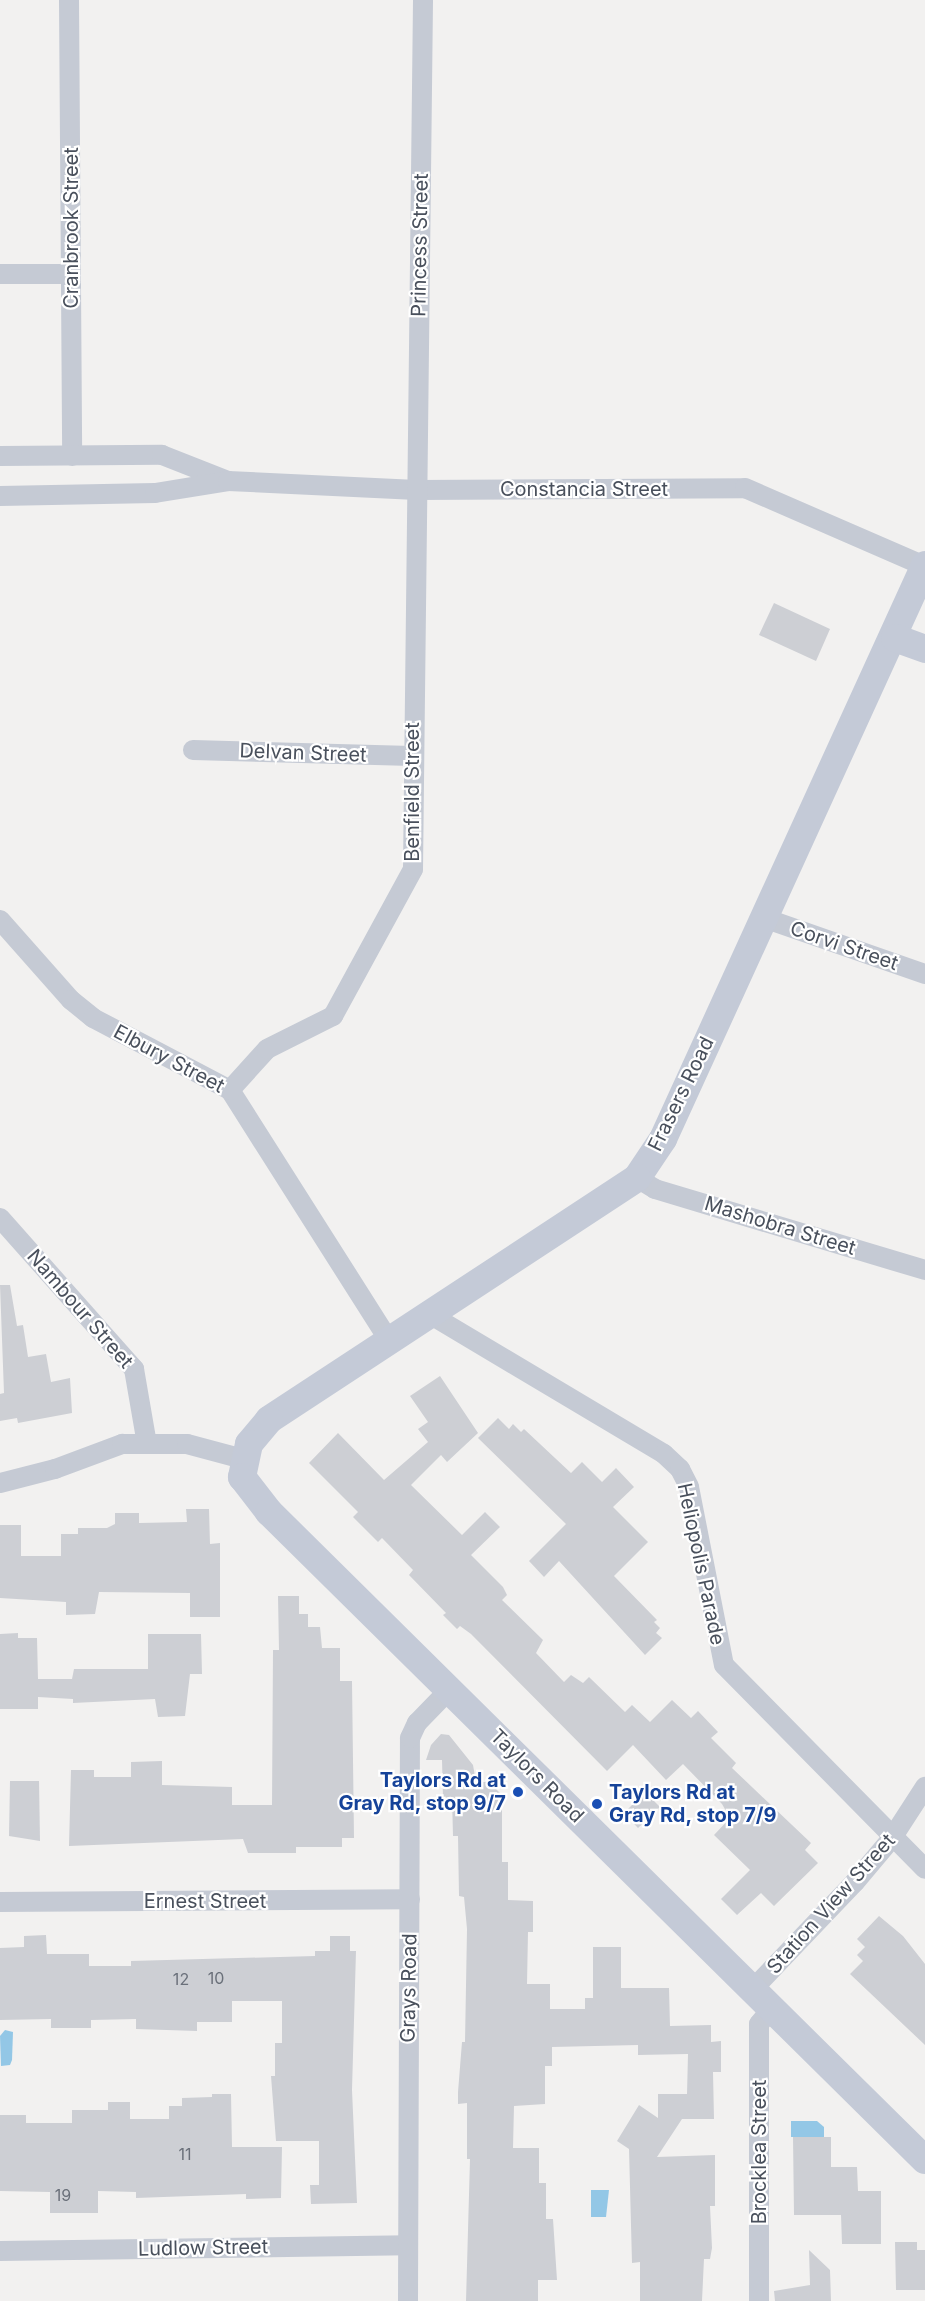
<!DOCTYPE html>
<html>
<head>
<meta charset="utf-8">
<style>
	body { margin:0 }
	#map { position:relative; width:925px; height:2301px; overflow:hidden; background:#f2f1f0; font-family:Inter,sans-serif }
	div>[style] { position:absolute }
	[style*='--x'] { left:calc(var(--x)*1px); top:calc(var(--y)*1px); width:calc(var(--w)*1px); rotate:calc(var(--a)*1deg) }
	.water>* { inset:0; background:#93c7e6 }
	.building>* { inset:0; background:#cdcfd4 }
	.street>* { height:20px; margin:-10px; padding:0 10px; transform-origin:10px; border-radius:10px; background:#c5cad4 }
	.secondary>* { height:28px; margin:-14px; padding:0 14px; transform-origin:14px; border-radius:14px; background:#c4cad7 }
	.dots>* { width:16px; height:16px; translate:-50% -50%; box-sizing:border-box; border:3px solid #fff; border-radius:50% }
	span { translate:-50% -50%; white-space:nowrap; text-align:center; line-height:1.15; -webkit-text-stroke:4.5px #fff; paint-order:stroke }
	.number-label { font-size:16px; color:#6a707a }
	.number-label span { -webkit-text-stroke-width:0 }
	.street-label { font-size:20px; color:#49505c }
	.transit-label { font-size:20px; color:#164399; font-weight:700 }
	.right { translate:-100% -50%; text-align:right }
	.left { translate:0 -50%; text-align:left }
</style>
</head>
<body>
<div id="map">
	<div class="water">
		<div style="clip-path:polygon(5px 2030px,13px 2032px,12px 2060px,10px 2065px,1px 2066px,0 2036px)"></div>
		<div style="clip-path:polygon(791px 2121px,817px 2121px,824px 2127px,824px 2137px,791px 2137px)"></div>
		<div style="clip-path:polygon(591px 2190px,609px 2190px,606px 2217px,591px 2217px)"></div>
	</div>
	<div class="building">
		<div style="clip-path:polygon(774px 603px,830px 629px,816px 661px,759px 635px)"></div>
		<div style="clip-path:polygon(0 1285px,10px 1285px,17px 1326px,23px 1325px,28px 1357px,46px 1354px,51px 1382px,70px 1378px,72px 1413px,18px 1423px,17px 1418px,0 1421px,0 1394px,4px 1393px)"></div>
		<div style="clip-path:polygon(440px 1376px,478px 1433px,447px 1462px,441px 1455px,411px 1485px,462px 1535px,485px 1512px,500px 1527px,471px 1555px,503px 1587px,507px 1595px,502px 1600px,543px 1640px,536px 1653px,564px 1682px,571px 1675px,583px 1683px,589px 1677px,625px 1712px,632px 1705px,650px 1722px,672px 1700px,691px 1718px,698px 1711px,718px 1732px,711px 1738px,736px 1763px,732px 1768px,811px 1843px,805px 1850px,818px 1863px,774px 1906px,761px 1893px,737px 1915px,721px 1899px,750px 1870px,714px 1835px,730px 1818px,722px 1804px,683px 1764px,666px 1780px,633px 1745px,607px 1771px,471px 1634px,460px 1626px,457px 1629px,443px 1615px,446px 1613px,409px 1575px,413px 1570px,382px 1538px,378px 1542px,353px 1517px,358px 1512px,309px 1463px,338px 1433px,384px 1480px,428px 1442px,418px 1429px,428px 1422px,410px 1396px)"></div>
		<div style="clip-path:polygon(498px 1418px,509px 1429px,513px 1424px,521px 1432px,524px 1429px,571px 1473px,582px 1462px,602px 1482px,616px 1468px,634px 1487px,613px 1507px,648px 1542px,614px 1576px,657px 1620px,654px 1622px,660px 1628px,656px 1633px,662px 1638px,645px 1655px,559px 1561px,544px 1577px,529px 1561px,566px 1524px,478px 1438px)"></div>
		<div style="clip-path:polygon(186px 1509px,209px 1509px,210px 1544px,220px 1543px,220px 1617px,190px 1617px,190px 1593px,99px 1592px,95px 1614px,66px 1615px,66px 1602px,0 1598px,0 1525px,21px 1525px,21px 1556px,61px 1556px,61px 1534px,78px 1534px,78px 1528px,107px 1528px,115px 1524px,115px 1513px,139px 1513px,139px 1523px,187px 1522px)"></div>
		<div style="clip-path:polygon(278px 1596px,299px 1596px,299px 1614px,308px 1614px,308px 1627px,320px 1627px,322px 1648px,340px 1648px,340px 1681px,352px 1681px,354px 1838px,342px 1838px,342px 1847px,296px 1847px,296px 1853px,248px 1853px,243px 1839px,69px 1846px,71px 1770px,94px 1770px,94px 1777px,131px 1777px,131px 1762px,162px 1761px,162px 1785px,232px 1787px,232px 1805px,272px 1805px,273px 1650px,279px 1650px)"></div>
		<div style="clip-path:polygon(18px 1633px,18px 1638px,37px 1638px,38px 1679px,72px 1679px,74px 1669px,148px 1669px,148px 1634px,201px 1634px,202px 1674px,190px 1674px,185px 1716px,158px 1717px,155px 1699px,73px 1703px,73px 1699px,38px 1697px,38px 1709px,0 1709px,0 1634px)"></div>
		<div style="clip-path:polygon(441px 1734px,449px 1735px,473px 1765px,476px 1782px,489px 1782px,502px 1795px,502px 1862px,508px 1862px,508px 1900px,533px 1901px,533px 1932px,528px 1932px,527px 1984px,550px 1984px,550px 2009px,585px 2009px,585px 1998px,593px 1998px,593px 1947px,621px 1947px,621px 1988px,669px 1988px,670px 2026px,711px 2025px,711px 2042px,721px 2041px,721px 2072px,713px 2072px,714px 2119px,682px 2119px,657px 2157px,715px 2155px,715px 2206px,710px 2206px,712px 2248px,710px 2259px,704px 2259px,702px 2301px,640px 2301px,640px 2262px,632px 2263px,629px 2149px,617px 2141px,639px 2105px,658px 2118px,658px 2094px,687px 2094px,688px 2054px,638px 2055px,638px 2045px,552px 2047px,552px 2066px,545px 2066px,545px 2104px,514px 2106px,513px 2148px,539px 2148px,539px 2183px,546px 2183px,546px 2219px,553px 2219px,557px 2280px,538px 2280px,538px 2301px,466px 2301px,470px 2159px,467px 2159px,467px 2103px,458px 2104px,458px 2092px,462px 2042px,465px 2042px,467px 1929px,464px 1897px,459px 1896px,458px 1836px,453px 1836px,452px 1798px,443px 1798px,442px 1760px,426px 1760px,431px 1745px)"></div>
		<div style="clip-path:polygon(10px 1781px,39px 1781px,40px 1841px,9px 1836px)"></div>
		<div style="clip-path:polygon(645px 1792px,660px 1807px,638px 1828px,624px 1813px)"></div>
		<div style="clip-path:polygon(879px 1916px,903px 1936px,925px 1964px,925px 2045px,850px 1974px,863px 1961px,857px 1955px,865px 1947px,857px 1939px)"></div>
		<div style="clip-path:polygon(46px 1935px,47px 1954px,89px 1954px,89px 1966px,131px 1966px,131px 1961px,315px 1956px,315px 1951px,330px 1951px,330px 1936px,350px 1936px,350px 1951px,356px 1951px,352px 2090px,357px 2203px,311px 2204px,310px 2185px,319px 2185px,319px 2141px,276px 2141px,271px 2076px,275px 2076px,275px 2043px,282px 2043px,282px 2001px,232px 2001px,232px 2022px,197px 2022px,197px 2031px,136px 2029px,136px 2019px,91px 2020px,91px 2028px,51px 2028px,51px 2019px,0 2020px,0 1948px,24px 1947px,24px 1936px)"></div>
		<div style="clip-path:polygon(212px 2094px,231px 2094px,232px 2147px,282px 2147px,281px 2198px,246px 2199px,246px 2194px,136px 2198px,136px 2192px,98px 2191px,98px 2213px,50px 2213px,50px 2192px,0 2191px,0 2115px,26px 2115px,26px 2123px,72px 2123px,72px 2110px,108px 2110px,108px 2102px,130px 2102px,130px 2119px,169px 2119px,169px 2106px,182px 2106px,182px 2098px,212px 2097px)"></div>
		<div style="clip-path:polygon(793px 2137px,831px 2137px,831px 2167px,857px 2167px,858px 2191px,881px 2191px,881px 2244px,842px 2244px,841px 2215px,794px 2215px)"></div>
		<div style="clip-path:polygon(895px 2242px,917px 2242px,917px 2250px,925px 2250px,925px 2290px,896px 2290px)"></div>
		<div style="clip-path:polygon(809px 2250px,830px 2270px,831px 2301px,775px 2301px,774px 2291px,810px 2285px)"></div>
	</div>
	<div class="street">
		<div style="--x:69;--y:0;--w:456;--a:89.6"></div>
		<div style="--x:0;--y:274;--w:71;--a:0"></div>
		<div style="--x:0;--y:456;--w:162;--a:-0.4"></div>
		<div style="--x:162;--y:455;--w:71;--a:21.5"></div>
		<div style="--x:0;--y:496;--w:155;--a:-1.1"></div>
		<div style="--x:155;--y:493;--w:74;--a:-9.3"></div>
		<div style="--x:228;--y:481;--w:189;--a:2.7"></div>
		<div style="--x:417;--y:490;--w:328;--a:-0.3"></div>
		<div style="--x:745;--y:488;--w:195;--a:23.5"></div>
		<div style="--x:193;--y:750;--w:219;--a:1.6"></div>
		<div style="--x:764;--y:918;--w:170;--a:19.2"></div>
		<div style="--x:0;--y:920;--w:107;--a:48.4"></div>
		<div style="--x:71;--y:1000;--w:28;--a:39"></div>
		<div style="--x:93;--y:1018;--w:155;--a:27.7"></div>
		<div style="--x:230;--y:1090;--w:297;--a:57.6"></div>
		<div style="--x:230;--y:1090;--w:55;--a:-47.9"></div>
		<div style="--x:267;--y:1049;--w:74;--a:-26.6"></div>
		<div style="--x:333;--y:1016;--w:167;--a:-61.4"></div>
		<div style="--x:413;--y:869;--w:869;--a:-89.34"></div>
		<div style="--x:637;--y:1178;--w:21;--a:31"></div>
		<div style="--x:655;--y:1189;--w:282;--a:16.7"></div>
		<div style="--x:0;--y:1218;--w:202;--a:48.4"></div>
		<div style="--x:134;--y:1369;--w:76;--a:80.2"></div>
		<div style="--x:431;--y:1315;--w:271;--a:30.8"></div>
		<div style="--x:664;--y:1454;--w:22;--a:43"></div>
		<div style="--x:680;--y:1469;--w:20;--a:63"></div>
		<div style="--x:689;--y:1487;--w:181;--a:78.9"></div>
		<div style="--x:724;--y:1665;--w:286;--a:45.4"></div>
		<div style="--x:0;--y:1483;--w:57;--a:-14.3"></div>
		<div style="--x:55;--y:1469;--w:72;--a:-20.5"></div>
		<div style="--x:122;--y:1444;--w:65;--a:0"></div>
		<div style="--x:187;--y:1444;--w:58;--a:15"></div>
		<div style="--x:0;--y:1902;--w:410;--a:-0.4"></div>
		<div style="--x:753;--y:1989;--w:148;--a:-46.4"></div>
		<div style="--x:855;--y:1882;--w:57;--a:-49.9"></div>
		<div style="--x:892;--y:1838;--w:61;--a:-57.1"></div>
		<div style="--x:0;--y:2251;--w:407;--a:-0.8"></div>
		<div style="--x:408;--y:2301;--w:563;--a:-89.8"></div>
		<div style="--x:410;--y:1738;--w:17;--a:-65"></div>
		<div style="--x:417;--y:1723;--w:46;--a:-45.9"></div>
		<div style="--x:759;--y:2301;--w:277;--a:-90"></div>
		<div style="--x:759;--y:2024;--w:21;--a:-51"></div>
	</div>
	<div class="secondary">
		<div style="--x:925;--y:565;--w:631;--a:114.53"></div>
		<div style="--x:663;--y:1139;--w:47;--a:123.7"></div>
		<div style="--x:637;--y:1178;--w:440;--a:146.7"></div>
		<div style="--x:269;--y:1420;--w:31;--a:130"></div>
		<div style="--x:249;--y:1444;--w:34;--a:102"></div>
		<div style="--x:242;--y:1477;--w:44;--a:52.4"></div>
		<div style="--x:269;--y:1512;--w:922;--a:44.65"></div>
		<div style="--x:895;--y:638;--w:32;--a:20"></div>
	</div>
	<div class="dots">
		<div style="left:518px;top:1792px;background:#1a4fb4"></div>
		<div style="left:597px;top:1804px;background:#1a4fb4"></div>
	</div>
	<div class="number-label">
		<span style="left:216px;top:1978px">10</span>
		<span style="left:181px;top:1979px">12</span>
		<span style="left:185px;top:2154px">11</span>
		<span style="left:63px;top:2195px">19</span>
	</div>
	<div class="street-label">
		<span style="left:71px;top:228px;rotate:-90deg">Cranbrook Street</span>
		<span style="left:420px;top:245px;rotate:-89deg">Princess Street</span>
		<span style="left:584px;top:489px">Constancia Street</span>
		<span style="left:303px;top:753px;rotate:2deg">Delvan Street</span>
		<span style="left:412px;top:792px;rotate:-90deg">Benfield Street</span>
		<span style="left:844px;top:946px;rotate:19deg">Corvi Street</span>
		<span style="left:169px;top:1059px;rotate:28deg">Elbury Street</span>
		<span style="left:681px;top:1094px;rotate:-64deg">Frasers Road</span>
		<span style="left:780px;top:1226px;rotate:17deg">Mashobra Street</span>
		<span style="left:80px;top:1309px;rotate:49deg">Nambour Street</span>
		<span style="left:701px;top:1564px;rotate:78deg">Heliopolis Parade</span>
		<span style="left:537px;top:1776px;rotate:45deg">Taylors Road</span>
		<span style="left:205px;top:1901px">Ernest Street</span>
		<span style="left:831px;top:1904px;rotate:-48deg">Station View Street</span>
		<span style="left:409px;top:1988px;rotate:-89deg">Grays Road</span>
		<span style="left:759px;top:2152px;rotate:-90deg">Brocklea Street</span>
		<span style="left:203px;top:2248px;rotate:-1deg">Ludlow Street</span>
	</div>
	<div class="transit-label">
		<span class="right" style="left:506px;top:1792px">Taylors Rd at<br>Gray Rd, stop 9/7</span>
		<span class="left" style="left:609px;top:1804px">Taylors Rd at<br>Gray Rd, stop 7/9</span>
	</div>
</div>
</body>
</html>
